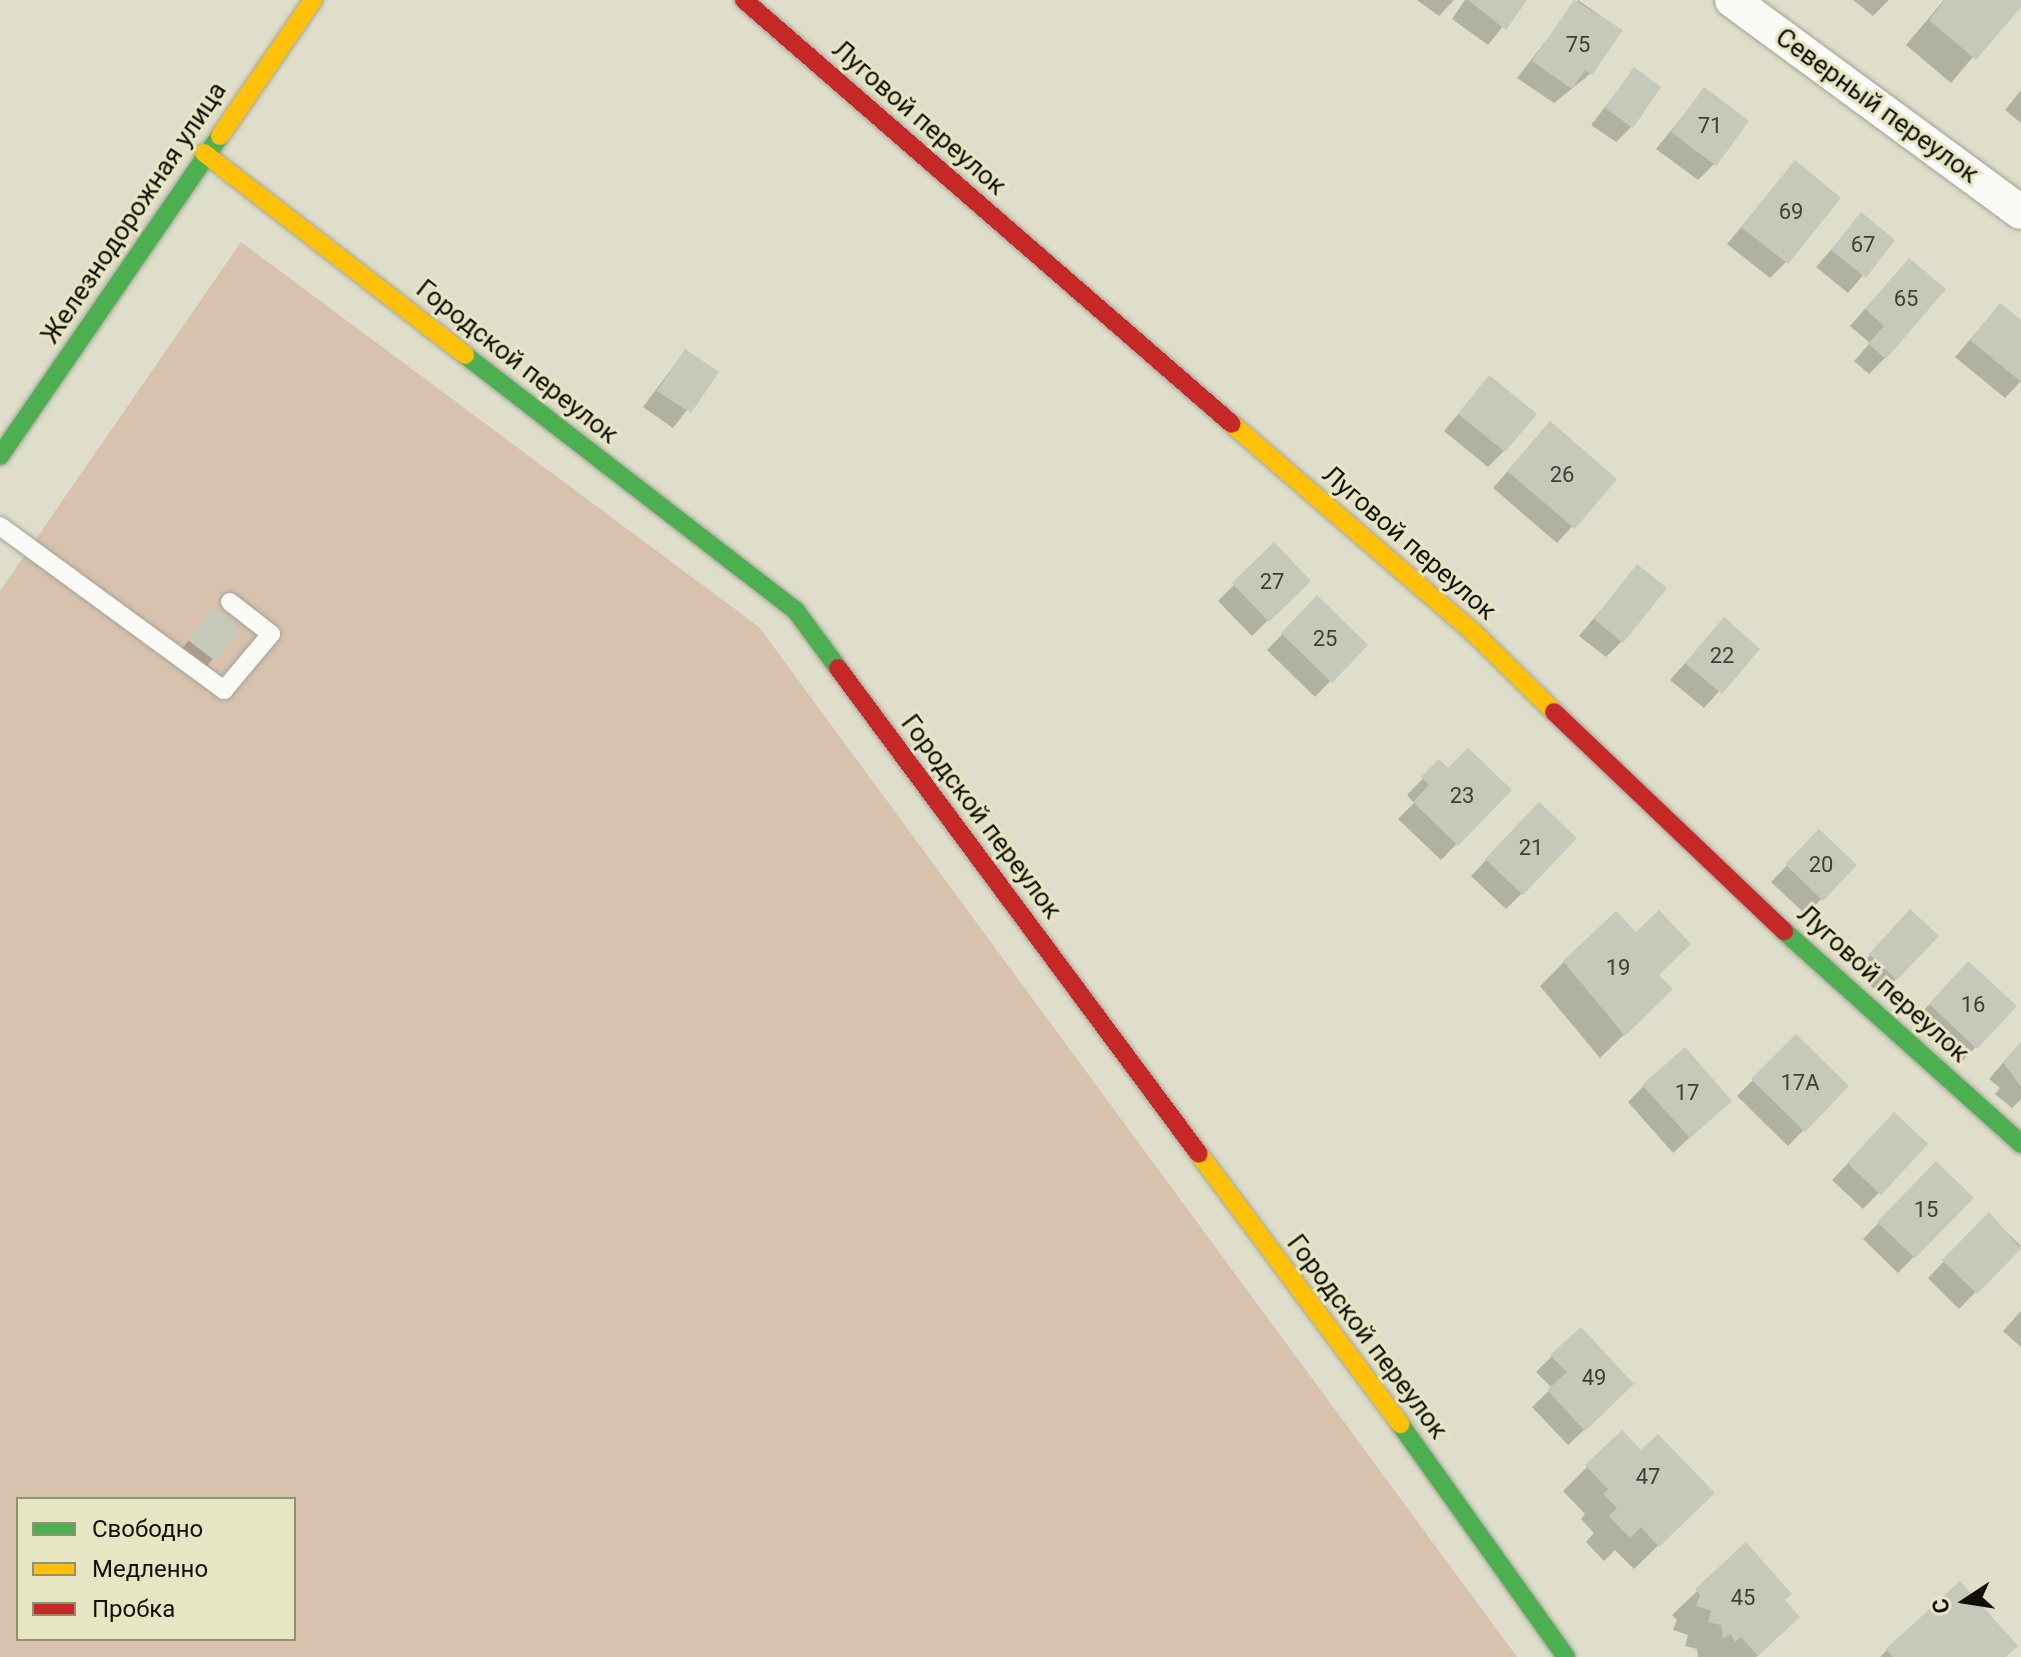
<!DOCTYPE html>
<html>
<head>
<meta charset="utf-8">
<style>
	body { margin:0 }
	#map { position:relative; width:2021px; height:1657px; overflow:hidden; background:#dedecb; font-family:Roboto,sans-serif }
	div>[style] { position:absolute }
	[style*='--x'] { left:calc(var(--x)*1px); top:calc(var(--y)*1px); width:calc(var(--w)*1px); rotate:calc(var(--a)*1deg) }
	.green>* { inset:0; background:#d8c2ae }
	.shadow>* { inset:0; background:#0003 }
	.building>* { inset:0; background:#c4c9ba }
	.roads { filter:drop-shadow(0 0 2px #a3a394) drop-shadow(0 0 2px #a3a394) }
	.lane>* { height:18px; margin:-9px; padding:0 9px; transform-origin:9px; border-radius:9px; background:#fafaf7 }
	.street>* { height:34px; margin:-17px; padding:0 17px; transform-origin:17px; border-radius:17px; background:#fafaf7 }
	.fast>* { height:18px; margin:-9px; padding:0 9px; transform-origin:9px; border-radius:9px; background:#4caf50 }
	.slow>* { height:18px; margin:-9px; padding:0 9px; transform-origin:9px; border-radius:9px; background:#ffc107 }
	.jam>* { height:18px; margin:-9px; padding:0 9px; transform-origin:9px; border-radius:9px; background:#c62828 }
	span { translate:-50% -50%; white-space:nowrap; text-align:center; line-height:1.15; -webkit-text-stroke:6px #e6e6c3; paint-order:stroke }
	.number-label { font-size:22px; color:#3f4034 }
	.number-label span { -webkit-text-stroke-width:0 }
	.street-label { font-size:26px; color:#101005 }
	.legend { position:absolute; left:16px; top:1497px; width:280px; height:144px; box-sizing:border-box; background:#e6e6c3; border:2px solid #909077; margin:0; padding:10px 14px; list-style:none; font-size:24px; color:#101005 }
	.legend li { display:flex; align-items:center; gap:16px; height:40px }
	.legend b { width:40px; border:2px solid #909077 }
	.north { position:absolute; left:1925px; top:1561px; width:80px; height:80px; -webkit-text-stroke:6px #e6e6c3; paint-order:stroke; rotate:258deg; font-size:22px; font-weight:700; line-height:32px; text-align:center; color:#101005 }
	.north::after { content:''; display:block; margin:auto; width:28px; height:36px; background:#101005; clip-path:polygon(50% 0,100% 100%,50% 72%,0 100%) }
</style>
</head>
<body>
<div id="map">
	<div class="green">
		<div style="clip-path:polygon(evenodd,241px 242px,759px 627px,1517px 1657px,0 1657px,0 591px,241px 242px,18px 1499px,294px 1499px,294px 1639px,18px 1639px,18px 1499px)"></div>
	</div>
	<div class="shadow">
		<div style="clip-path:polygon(1417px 0,1454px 0,1439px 16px)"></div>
		<div style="clip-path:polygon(1465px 0,1524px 0,1488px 45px,1452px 19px)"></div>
		<div style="clip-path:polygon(1578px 0,1621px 30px,1590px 74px,1554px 103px,1517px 78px)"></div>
		<div style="clip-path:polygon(1853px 0,1889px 0,1873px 16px)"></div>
		<div style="clip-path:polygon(1944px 0,2021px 0,1951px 83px,1906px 45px)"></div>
		<div style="clip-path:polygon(1634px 70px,1632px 126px,1616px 142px,1591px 125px)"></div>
		<div style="clip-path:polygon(1704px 90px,1714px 164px,1698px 180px,1656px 149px)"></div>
		<div style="clip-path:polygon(2021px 90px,2021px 123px,2005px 110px)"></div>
		<div style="clip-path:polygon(1795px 163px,1786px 262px,1770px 278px,1727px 244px)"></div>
		<div style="clip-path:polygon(1861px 215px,1893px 240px,1848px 293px,1816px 267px)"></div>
		<div style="clip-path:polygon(1894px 276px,1885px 358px,1869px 374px,1854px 361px,1870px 343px,1850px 326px)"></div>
		<div style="clip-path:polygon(2000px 305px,2021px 322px,2021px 381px,2005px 398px,1955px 357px)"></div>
		<div style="clip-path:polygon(685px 351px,716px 373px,673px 428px,643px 407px)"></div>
		<div style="clip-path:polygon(1489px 377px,1504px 451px,1488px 467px,1444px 431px)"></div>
		<div style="clip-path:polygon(1535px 440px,1615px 479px,1557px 543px,1493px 488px)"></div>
		<div style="clip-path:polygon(1274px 545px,1308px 581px,1252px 636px,1218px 601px)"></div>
		<div style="clip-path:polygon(1637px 567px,1622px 641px,1606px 657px,1579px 636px)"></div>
		<div style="clip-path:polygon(1317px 598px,1365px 645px,1315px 697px,1267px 650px)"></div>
		<div style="clip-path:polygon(207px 617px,238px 629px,206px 667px,182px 649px)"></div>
		<div style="clip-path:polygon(1724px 620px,1757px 649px,1704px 708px,1670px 680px)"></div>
		<div style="clip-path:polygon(1439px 762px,1448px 770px,1509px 790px,1441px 860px,1398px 819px,1414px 803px,1407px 795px)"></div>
		<div style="clip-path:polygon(1523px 821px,1522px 893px,1506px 909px,1471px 876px)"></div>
		<div style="clip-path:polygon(1819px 832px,1854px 865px,1806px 915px,1771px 882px)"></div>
		<div style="clip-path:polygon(1895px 928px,1896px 979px,1880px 995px,1855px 971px)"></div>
		<div style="clip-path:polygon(1564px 962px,1657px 975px,1646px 1013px,1600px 1058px,1540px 986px)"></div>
		<div style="clip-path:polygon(1952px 980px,1976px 1047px,1960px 1063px,1914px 1021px)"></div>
		<div style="clip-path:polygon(1796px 1037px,1846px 1086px,1788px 1146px,1737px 1096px)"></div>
		<div style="clip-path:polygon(2021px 1042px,2021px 1099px,2012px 1108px,1995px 1094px,2000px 1088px,1989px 1079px)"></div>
		<div style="clip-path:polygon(1644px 1086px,1713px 1116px,1673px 1153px,1628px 1102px)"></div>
		<div style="clip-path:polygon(1879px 1131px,1925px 1145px,1863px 1209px,1832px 1180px)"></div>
		<div style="clip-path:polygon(1936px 1164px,1971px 1198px,1898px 1273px,1863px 1239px)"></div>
		<div style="clip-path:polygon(1989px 1215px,2021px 1246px,1959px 1309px,1928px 1278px)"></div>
		<div style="clip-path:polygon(2021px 1311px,2021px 1347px,2003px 1331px)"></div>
		<div style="clip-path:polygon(1552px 1356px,1616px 1400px,1568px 1445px,1532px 1407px,1552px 1388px,1536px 1372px)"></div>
		<div style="clip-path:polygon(1641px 1453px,1712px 1493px,1634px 1569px,1615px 1550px,1604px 1561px,1586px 1542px,1594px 1533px,1581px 1519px,1585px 1514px,1563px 1491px,1587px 1467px)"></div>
		<div style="clip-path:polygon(1746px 1545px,1783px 1600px,1773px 1641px,1756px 1657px,1698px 1657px,1697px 1649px,1685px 1646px,1688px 1635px,1673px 1630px,1677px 1620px,1672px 1615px)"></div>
		<div style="clip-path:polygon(1887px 1650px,2005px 1657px,1880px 1657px)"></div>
	</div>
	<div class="building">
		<div style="clip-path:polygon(1468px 0,1527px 0,1506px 30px)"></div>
		<div style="clip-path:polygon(1574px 0,1623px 30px,1592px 75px,1585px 70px,1572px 89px,1532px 61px)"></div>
		<div style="clip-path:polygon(1945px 0,2021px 0,2021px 7px,1976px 60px,1929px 20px)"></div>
		<div style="clip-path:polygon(1634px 67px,1661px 87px,1633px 128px,1605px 108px)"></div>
		<div style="clip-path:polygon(1704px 87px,1749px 121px,1716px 166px,1671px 132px)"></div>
		<div style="clip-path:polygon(1795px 160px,1841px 198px,1788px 264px,1741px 227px)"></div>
		<div style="clip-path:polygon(1861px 212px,1895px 240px,1866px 278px,1831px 250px)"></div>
		<div style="clip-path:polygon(1909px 258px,1946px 289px,1886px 359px,1868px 344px,1884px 326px,1865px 309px)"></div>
		<div style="clip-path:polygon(2000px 303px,2021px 320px,2021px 382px,1970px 340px)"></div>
		<div style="clip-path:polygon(685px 349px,719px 372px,691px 413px,657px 391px)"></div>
		<div style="clip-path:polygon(1489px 375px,1537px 414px,1505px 452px,1458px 414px)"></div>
		<div style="clip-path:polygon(1550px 421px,1617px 479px,1575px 529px,1507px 471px)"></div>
		<div style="clip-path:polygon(1274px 542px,1311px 581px,1269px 622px,1232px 583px)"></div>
		<div style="clip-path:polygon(1637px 564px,1667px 588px,1623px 643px,1594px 619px)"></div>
		<div style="clip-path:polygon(1317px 595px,1368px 645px,1332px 683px,1281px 633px)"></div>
		<div style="clip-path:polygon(214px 607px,240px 629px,215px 661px,188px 640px)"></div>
		<div style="clip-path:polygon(1724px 617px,1760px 649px,1722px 694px,1685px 663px)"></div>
		<div style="clip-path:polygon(1468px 748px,1512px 790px,1458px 846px,1413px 802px,1429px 785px,1421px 777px,1439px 759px,1448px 768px)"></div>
		<div style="clip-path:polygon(1539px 802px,1577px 838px,1523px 895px,1485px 859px)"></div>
		<div style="clip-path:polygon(1819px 829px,1857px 865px,1823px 901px,1785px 864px)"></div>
		<div style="clip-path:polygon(1910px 909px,1939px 936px,1897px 980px,1869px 954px)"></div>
		<div style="clip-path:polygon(1659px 910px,1691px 944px,1659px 975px,1673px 989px,1625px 1036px,1563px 961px,1616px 911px,1636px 932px)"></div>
		<div style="clip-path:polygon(1968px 961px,2017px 1006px,1977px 1049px,1929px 1004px)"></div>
		<div style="clip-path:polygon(1796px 1034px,1849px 1086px,1805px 1132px,1751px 1079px)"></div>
		<div style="clip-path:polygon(2021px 1042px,2021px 1087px,2003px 1062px)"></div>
		<div style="clip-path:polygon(1685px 1047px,1732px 1101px,1690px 1138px,1642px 1085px)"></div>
		<div style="clip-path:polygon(1894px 1112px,1928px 1144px,1881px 1195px,1847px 1163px)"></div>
		<div style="clip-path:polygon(1936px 1161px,1974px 1198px,1915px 1258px,1877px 1222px)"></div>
		<div style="clip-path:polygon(1989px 1212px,2021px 1249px,1977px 1294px,1942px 1260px)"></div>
		<div style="clip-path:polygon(1581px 1327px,1634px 1384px,1585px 1431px,1547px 1390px,1567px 1372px,1550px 1355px)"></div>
		<div style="clip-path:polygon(1622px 1430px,1641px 1450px,1658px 1434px,1715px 1493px,1659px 1547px,1641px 1527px,1630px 1538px,1609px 1516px,1617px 1508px,1603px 1494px,1608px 1489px,1585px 1465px)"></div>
		<div style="clip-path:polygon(1746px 1542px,1792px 1594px,1785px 1600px,1800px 1617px,1758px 1656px,1741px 1637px,1735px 1642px,1731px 1634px,1723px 1638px,1721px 1625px,1708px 1622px,1711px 1611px,1696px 1606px,1700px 1595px,1695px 1589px)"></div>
		<div style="clip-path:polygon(1960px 1581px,2018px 1646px,2006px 1657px,1893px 1657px,1886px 1649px)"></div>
	</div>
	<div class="roads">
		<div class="lane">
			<div style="--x:0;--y:526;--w:278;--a:36.2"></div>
			<div style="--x:224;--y:690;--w:73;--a:-50"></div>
			<div style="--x:271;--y:634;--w:52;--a:-142"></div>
		</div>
		<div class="street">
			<div style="--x:1732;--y:0;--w:358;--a:36.3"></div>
		</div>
		<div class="fast">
			<div style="--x:465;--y:355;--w:418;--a:37.7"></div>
			<div style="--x:796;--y:611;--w:71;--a:53.6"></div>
			<div style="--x:0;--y:456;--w:388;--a:-55.5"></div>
			<div style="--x:1784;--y:931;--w:319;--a:41.9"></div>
			<div style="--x:1400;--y:1424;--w:286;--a:54.5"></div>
		</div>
		<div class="slow">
			<div style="--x:220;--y:136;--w:165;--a:-55.6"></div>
			<div style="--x:204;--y:153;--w:330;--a:37.7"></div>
			<div style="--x:1232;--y:424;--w:320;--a:40.8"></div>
			<div style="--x:1474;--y:633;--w:112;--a:44.6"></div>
			<div style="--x:1199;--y:1154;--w:337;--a:53.3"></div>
		</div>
		<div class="jam">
			<div style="--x:744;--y:0;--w:646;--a:40.99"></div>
			<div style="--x:838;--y:668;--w:605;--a:53.4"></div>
			<div style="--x:1554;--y:712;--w:318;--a:43.6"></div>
		</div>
	</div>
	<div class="number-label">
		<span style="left:1578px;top:45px">75</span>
		<span style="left:1710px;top:126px">71</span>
		<span style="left:1791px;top:212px">69</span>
		<span style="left:1863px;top:245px">67</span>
		<span style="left:1906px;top:299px">65</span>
		<span style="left:1562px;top:475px">26</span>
		<span style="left:1272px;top:582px">27</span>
		<span style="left:1325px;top:639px">25</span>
		<span style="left:1722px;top:656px">22</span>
		<span style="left:1462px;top:796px">23</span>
		<span style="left:1531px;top:848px">21</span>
		<span style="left:1821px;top:865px">20</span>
		<span style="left:1618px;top:968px">19</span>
		<span style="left:1973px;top:1005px">16</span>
		<span style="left:1800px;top:1083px">17А</span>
		<span style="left:1687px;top:1093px">17</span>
		<span style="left:1926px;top:1210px">15</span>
		<span style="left:1594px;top:1378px">49</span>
		<span style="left:1648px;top:1477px">47</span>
		<span style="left:1743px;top:1598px">45</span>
	</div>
	<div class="street-label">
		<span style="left:1877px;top:106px;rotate:36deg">Северный переулок</span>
		<span style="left:919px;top:118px;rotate:41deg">Луговой переулок</span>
		<span style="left:134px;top:213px;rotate:-56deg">Железнодорожная улица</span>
		<span style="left:517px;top:362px;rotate:38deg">Городской переулок</span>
		<span style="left:1409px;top:543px;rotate:41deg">Луговой переулок</span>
		<span style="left:981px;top:817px;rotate:53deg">Городской переулок</span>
		<span style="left:1883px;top:984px;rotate:42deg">Луговой переулок</span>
		<span style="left:1367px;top:1337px;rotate:53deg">Городской переулок</span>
	</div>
	<ul class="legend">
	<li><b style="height:10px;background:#4caf50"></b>Свободно</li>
	<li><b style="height:10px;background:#ffc107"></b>Медленно</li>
	<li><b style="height:10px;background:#c62828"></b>Пробка</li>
	</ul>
	<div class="north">С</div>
</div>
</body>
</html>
